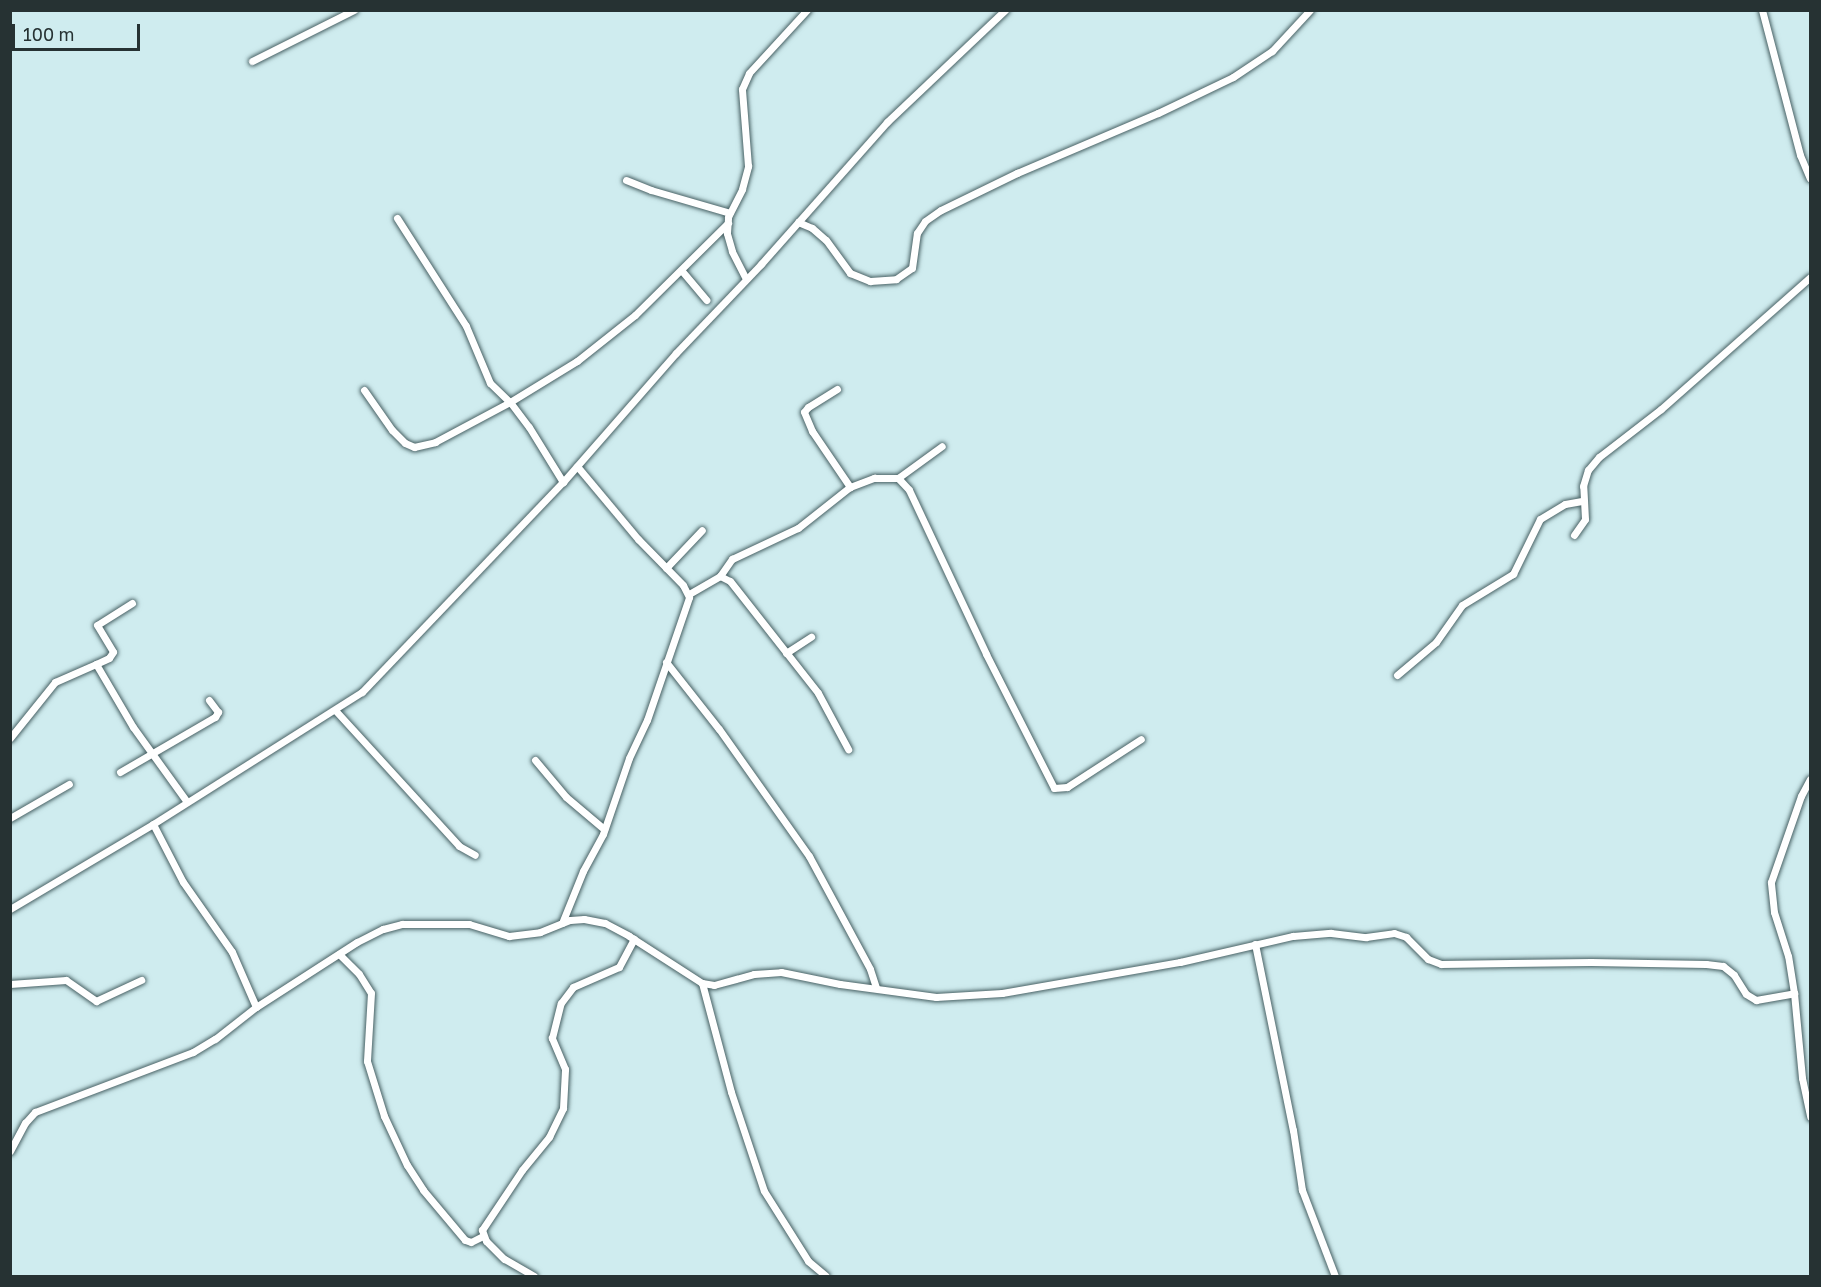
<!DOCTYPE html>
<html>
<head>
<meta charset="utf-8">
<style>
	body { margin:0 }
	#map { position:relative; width:1821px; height:1287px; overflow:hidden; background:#cfecef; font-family:"Golos Text",sans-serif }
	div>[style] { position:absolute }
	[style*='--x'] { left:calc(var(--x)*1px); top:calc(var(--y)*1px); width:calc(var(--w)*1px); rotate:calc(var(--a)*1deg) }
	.roads { filter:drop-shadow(0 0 2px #486164) drop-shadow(0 0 2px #486164) }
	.minor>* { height:7px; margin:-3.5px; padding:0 3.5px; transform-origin:3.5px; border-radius:3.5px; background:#fff }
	span { translate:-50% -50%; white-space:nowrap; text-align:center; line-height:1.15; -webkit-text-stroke:5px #cfecef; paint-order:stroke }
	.frame { position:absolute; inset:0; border:12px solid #263233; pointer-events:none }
	.scale { position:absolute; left:12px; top:24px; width:128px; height:27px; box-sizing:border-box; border:3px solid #263233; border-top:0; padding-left:8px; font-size:18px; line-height:21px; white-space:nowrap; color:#263233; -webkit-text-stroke:4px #cfecef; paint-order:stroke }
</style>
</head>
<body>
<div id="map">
	<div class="roads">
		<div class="minor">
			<div style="--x:1762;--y:10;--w:150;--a:75.3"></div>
			<div style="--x:1800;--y:155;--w:25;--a:67"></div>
			<div style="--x:252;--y:61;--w:114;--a:-26.6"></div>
			<div style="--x:626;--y:180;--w:27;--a:22"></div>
			<div style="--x:651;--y:190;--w:82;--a:16.2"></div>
			<div style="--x:397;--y:218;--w:128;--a:57.4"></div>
			<div style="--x:466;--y:326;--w:62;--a:67.2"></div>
			<div style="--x:490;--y:383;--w:28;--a:44"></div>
			<div style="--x:510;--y:402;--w:31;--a:53"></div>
			<div style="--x:529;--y:427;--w:65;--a:58.3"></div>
			<div style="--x:798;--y:222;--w:15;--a:23"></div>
			<div style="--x:812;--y:228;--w:18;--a:41"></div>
			<div style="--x:826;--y:240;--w:41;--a:54"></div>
			<div style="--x:850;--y:273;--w:22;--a:22"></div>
			<div style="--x:870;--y:281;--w:26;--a:-4"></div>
			<div style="--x:896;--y:279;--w:19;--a:-35"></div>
			<div style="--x:912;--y:268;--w:35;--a:-82"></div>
			<div style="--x:917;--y:233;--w:14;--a:-56"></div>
			<div style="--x:925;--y:221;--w:19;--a:-35"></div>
			<div style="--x:941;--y:210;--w:85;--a:-26"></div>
			<div style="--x:1017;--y:173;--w:153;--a:-23.1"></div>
			<div style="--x:1158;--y:113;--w:83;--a:-25.6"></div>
			<div style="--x:1233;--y:77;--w:47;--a:-33.7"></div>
			<div style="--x:1272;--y:51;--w:56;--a:-47.2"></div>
			<div style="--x:682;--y:271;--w:38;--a:50"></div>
			<div style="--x:746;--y:279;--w:31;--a:-117"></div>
			<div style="--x:732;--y:251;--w:19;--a:-106"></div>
			<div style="--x:727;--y:233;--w:16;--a:-86"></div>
			<div style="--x:728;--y:217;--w:31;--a:-63"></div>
			<div style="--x:742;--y:189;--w:24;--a:-75"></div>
			<div style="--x:748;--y:166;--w:77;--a:-94.5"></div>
			<div style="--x:742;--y:89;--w:17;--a:-66"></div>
			<div style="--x:749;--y:73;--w:86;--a:-47.4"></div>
			<div style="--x:837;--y:389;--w:34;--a:148"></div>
			<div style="--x:808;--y:407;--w:6;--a:129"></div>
			<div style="--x:804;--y:412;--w:21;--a:67"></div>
			<div style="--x:812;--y:431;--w:68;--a:55.8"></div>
			<div style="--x:364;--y:390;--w:49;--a:55"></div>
			<div style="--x:392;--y:430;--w:18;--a:45"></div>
			<div style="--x:405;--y:443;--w:10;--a:24"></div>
			<div style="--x:414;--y:447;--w:22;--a:-13"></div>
			<div style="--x:435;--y:442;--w:85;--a:-28.1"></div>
			<div style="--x:510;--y:402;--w:79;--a:-31.5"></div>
			<div style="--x:577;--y:361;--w:74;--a:-38.4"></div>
			<div style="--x:635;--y:315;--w:131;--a:-44.7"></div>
			<div style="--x:898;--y:478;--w:54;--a:-36"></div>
			<div style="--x:1574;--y:535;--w:19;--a:-55"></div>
			<div style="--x:1585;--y:519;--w:33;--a:-93"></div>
			<div style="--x:1583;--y:486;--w:17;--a:-73"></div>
			<div style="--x:1588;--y:470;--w:17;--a:-50"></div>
			<div style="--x:1599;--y:457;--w:78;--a:-37.7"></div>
			<div style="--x:1661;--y:409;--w:199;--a:-41.5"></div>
			<div style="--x:666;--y:568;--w:52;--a:-46.5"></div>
			<div style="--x:720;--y:576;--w:21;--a:-55"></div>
			<div style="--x:732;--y:559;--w:73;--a:-25.2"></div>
			<div style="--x:798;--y:528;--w:66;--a:-38.3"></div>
			<div style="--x:850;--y:487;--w:26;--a:-21"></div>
			<div style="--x:874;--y:478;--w:24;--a:0"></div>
			<div style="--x:898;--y:478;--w:16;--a:47"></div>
			<div style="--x:909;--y:490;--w:181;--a:64.8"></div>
			<div style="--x:986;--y:654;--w:150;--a:63.1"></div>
			<div style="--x:1054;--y:788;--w:13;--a:-4"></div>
			<div style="--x:1067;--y:787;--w:88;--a:-33"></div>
			<div style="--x:689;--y:594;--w:36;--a:-30"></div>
			<div style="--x:720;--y:576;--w:11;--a:27"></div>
			<div style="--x:730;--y:581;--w:142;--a:51.8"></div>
			<div style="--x:818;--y:693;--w:64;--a:61.8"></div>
			<div style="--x:132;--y:603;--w:41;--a:147.8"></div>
			<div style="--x:97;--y:625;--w:31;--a:59"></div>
			<div style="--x:113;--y:652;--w:7;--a:124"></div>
			<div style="--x:109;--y:658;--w:14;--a:155"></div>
			<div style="--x:96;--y:664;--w:73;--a:59.6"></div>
			<div style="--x:133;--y:727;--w:92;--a:54.2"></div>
			<div style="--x:786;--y:653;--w:30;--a:-33"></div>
			<div style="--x:666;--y:662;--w:85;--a:51.7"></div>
			<div style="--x:719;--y:729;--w:156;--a:54.7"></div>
			<div style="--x:809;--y:856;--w:128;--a:61.6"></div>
			<div style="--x:870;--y:969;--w:20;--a:72"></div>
			<div style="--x:1397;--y:675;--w:51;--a:-40.2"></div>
			<div style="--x:1436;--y:642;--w:45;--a:-54.9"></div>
			<div style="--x:1462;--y:605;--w:60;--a:-31.3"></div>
			<div style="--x:1513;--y:574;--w:61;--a:-63.9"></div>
			<div style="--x:1540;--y:519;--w:29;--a:-31"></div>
			<div style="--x:1565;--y:504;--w:17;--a:-10"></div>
			<div style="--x:335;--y:710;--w:184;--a:47.6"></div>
			<div style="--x:459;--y:846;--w:18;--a:29"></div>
			<div style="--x:10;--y:738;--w:72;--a:-51.2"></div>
			<div style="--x:55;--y:682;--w:45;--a:-23.7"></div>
			<div style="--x:535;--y:760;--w:48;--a:50"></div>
			<div style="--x:566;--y:797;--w:50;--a:40.1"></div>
			<div style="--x:120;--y:772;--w:110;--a:-30.1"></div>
			<div style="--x:215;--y:717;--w:6;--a:-59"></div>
			<div style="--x:218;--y:712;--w:15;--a:-127"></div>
			<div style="--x:10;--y:818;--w:68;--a:-30"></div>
			<div style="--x:153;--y:824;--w:65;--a:62.7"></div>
			<div style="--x:183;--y:882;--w:85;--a:55"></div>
			<div style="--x:232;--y:952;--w:60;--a:66.4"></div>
			<div style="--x:256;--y:1007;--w:120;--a:-32.8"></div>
			<div style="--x:357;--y:942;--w:29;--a:-27"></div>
			<div style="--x:383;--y:929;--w:20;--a:-15"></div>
			<div style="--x:402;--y:924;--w:67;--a:0"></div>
			<div style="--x:469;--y:924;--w:42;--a:16.7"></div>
			<div style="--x:509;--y:936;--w:31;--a:-7"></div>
			<div style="--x:540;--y:932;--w:32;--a:-22"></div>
			<div style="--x:570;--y:920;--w:14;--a:-4"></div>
			<div style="--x:584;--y:919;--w:21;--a:11"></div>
			<div style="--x:605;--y:923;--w:27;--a:28"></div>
			<div style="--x:629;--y:936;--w:87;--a:32.8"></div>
			<div style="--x:702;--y:983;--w:12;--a:9"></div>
			<div style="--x:714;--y:985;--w:41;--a:-15.4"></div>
			<div style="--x:754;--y:974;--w:27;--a:-4"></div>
			<div style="--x:781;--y:972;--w:60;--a:11.5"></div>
			<div style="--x:840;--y:984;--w:97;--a:7.7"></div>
			<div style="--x:936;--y:997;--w:66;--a:-3.5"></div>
			<div style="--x:1002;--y:993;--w:181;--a:-9.9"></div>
			<div style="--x:1180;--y:962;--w:116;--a:-13"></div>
			<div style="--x:1293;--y:936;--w:38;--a:-5"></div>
			<div style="--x:1331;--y:933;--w:35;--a:7"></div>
			<div style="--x:1366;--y:937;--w:28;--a:-8"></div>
			<div style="--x:1394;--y:933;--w:13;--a:18"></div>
			<div style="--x:1406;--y:937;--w:31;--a:45"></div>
			<div style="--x:1428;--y:959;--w:14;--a:21"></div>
			<div style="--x:1441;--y:964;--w:150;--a:-0.8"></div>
			<div style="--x:1591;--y:962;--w:115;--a:1"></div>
			<div style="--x:1706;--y:964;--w:17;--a:7"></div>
			<div style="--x:1723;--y:966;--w:14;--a:39"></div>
			<div style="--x:1734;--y:975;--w:22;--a:58"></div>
			<div style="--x:1746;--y:994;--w:12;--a:31"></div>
			<div style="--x:1756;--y:1000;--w:39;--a:-10"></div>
			<div style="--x:1794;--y:993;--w:85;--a:84.6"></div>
			<div style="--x:1802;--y:1078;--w:40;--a:78"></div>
			<div style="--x:10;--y:909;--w:166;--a:-30.7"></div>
			<div style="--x:153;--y:824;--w:247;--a:-32.3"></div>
			<div style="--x:362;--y:692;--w:291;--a:-46.3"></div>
			<div style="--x:563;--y:482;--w:171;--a:-48.8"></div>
			<div style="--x:676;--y:353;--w:123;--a:-46.3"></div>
			<div style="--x:761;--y:264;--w:190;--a:-48.4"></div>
			<div style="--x:887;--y:122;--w:163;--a:-43.5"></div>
			<div style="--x:562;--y:923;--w:56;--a:-68"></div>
			<div style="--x:583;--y:871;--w:42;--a:-61.6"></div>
			<div style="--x:603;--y:834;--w:80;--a:-71.1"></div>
			<div style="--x:629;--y:758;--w:42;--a:-64.7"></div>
			<div style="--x:647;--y:720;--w:130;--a:-71.1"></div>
			<div style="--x:689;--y:597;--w:13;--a:-117"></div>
			<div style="--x:683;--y:585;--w:64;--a:-134.4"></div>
			<div style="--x:638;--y:539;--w:95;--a:-129.9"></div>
			<div style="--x:1255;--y:944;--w:190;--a:78.5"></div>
			<div style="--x:1293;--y:1130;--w:61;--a:81.5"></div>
			<div style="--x:1302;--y:1190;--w:92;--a:69"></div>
			<div style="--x:339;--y:954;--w:28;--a:45"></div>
			<div style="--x:359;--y:974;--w:22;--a:58"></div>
			<div style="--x:371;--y:993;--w:68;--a:93.4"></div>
			<div style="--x:367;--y:1061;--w:58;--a:72.8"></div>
			<div style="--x:384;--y:1116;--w:54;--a:64.9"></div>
			<div style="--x:407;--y:1165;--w:30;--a:57"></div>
			<div style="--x:423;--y:1190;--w:65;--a:50"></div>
			<div style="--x:465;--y:1240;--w:6;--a:18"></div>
			<div style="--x:471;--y:1242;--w:13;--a:-27"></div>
			<div style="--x:702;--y:983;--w:113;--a:75.1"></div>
			<div style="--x:731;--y:1092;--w:104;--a:71.6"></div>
			<div style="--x:764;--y:1191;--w:83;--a:57.8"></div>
			<div style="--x:808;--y:1261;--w:23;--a:40"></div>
			<div style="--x:10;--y:984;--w:56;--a:-4.1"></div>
			<div style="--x:66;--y:980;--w:37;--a:35"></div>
			<div style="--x:96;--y:1001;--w:50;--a:-25"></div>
			<div style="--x:1794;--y:993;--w:37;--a:-99"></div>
			<div style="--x:1788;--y:956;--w:46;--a:-107.7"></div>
			<div style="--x:1774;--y:912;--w:30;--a:-96"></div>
			<div style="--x:1771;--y:882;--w:91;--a:-70.8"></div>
			<div style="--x:1801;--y:796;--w:19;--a:-62"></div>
			<div style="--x:10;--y:1151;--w:32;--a:-62"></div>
			<div style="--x:25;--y:1123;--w:15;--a:-48"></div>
			<div style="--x:35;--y:1112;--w:169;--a:-20.8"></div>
			<div style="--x:193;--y:1052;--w:26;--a:-31"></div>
			<div style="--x:215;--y:1039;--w:52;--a:-38"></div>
			<div style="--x:534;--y:1276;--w:34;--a:-150"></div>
			<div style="--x:504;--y:1259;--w:25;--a:-135"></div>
			<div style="--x:486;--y:1241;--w:12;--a:-110"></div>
			<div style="--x:482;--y:1230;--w:72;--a:-56.3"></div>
			<div style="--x:522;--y:1170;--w:43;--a:-50.7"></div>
			<div style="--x:549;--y:1137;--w:32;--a:-64"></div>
			<div style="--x:563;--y:1108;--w:39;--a:-87"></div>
			<div style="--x:565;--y:1069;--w:34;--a:-113"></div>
			<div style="--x:552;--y:1038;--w:36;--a:-76"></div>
			<div style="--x:561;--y:1003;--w:20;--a:-53"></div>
			<div style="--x:573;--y:987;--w:50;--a:-23.5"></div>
			<div style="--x:619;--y:967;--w:32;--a:-62"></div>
		</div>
	</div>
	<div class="frame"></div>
	<div class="scale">100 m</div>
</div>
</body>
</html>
